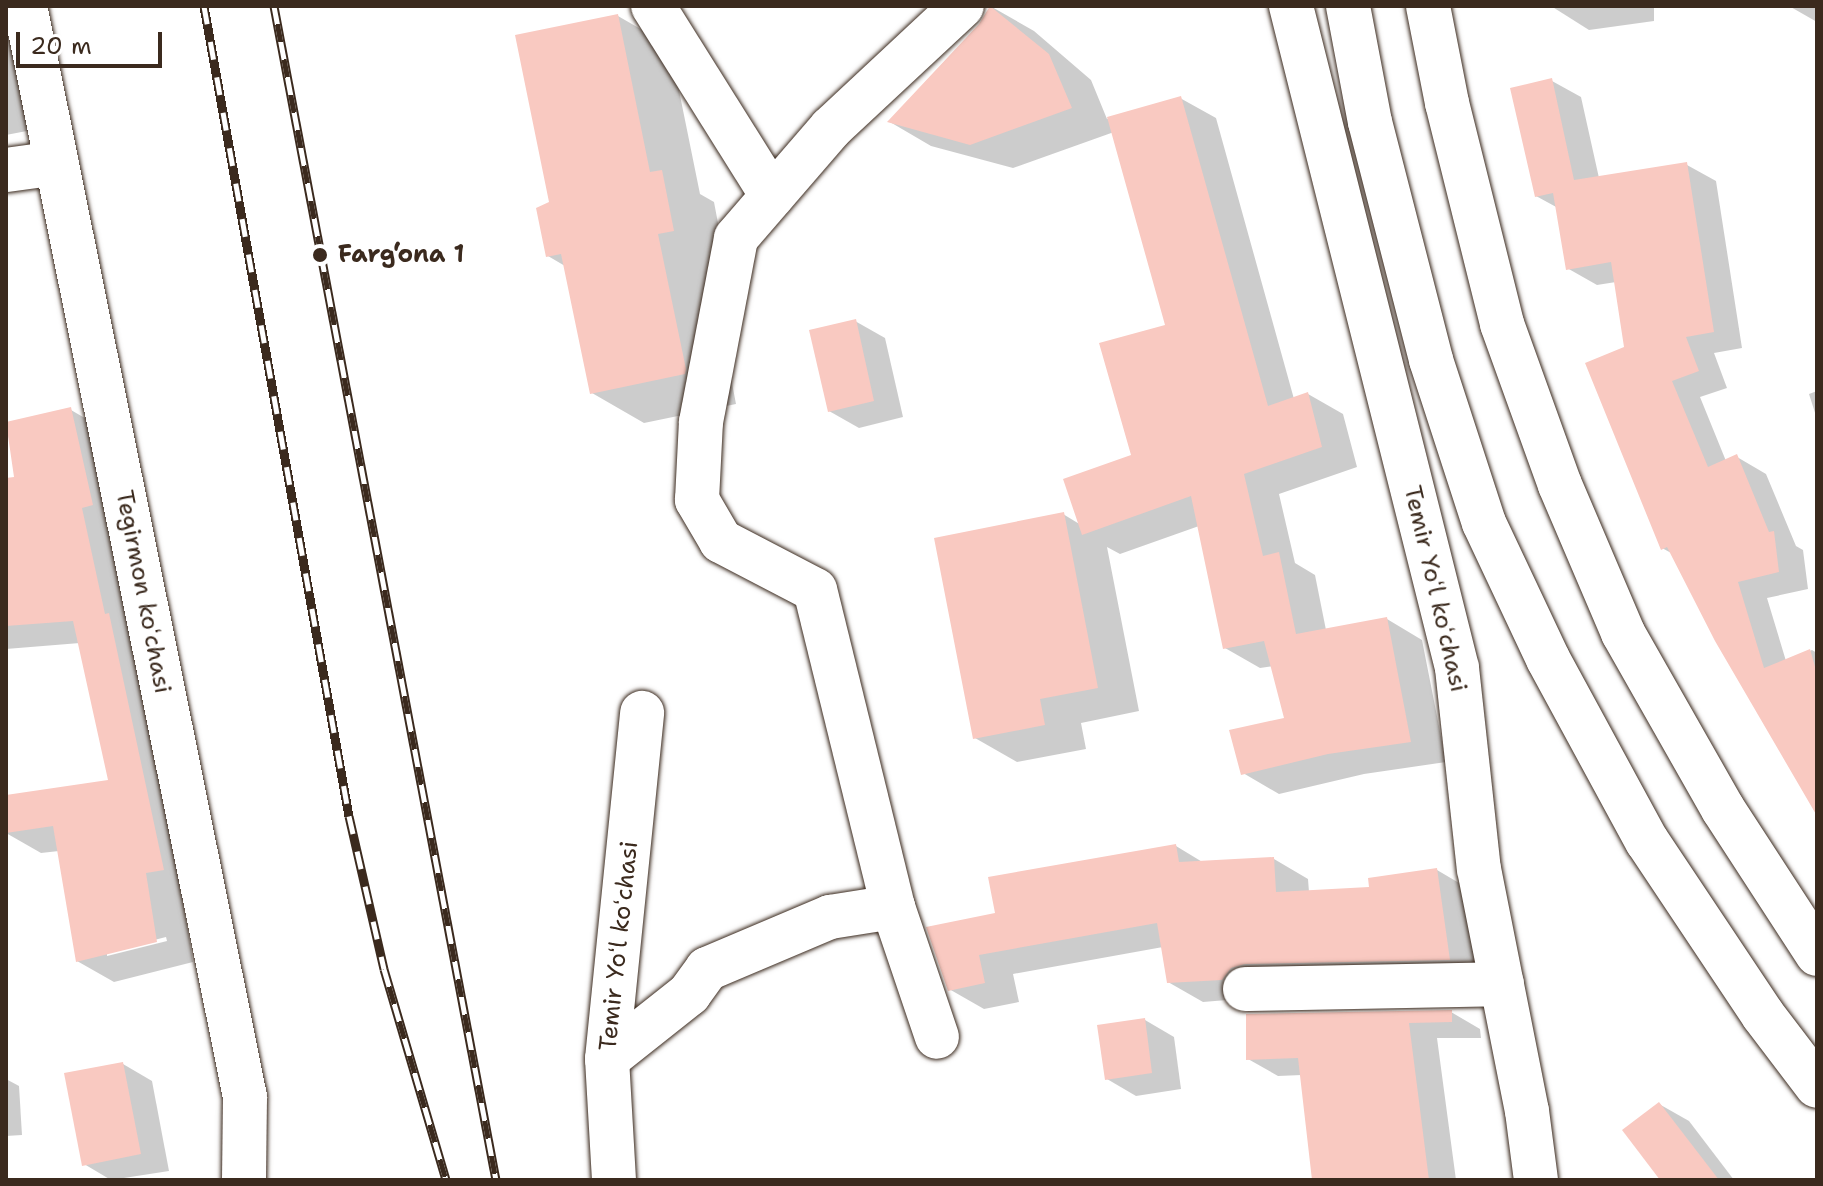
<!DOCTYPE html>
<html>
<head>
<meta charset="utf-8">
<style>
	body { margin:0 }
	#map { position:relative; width:1823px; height:1186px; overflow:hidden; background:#fff; font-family:"Shantell Sans",sans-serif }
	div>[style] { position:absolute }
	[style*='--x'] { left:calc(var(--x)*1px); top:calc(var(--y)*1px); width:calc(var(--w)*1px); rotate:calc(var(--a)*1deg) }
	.shadow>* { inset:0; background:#0003 }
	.building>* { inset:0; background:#f9c9c1 }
	.roads { filter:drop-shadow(0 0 2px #3b2a1e) drop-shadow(0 0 2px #3b2a1e) }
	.minor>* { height:44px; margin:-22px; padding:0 22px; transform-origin:22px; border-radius:22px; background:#fff }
	.highway>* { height:44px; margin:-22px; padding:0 22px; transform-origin:22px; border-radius:22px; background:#fff }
	.rail>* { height:9px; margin-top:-4.5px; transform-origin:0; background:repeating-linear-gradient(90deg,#fff 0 18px,#3b2a1e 0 36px); box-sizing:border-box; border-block:2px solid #3b2a1e }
	.dots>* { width:22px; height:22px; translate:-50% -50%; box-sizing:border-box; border:4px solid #fff; border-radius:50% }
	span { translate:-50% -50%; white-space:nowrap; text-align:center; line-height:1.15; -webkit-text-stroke:6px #fff; paint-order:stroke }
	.poi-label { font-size:24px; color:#3b2a1e; font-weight:700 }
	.left { translate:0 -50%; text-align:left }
	.street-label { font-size:24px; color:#3b2a1e }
	.frame { position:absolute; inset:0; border:8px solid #3b2a1e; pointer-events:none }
	.scale { position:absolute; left:16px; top:32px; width:146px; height:36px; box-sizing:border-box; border:4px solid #3b2a1e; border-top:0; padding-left:10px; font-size:24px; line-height:28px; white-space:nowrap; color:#3b2a1e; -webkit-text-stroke:6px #fff; paint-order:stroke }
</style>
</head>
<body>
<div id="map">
	<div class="shadow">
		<div style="clip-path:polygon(1551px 6px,1654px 6px,1654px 21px,1589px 30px)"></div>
		<div style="clip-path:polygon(1789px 6px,1817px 6px,1817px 22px)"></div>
		<div style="clip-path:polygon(992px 7px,1034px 31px,1091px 80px,1107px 119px,1180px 98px,1216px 118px,1294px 399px,1308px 394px,1343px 414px,1357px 467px,1279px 494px,1295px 563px,1315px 575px,1326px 630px,1387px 619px,1422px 640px,1446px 762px,1364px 774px,1279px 794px,1243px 773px,1287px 720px,1273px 666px,1260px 668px,1225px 648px,1199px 526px,1120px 554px,1107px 547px,1139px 711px,1081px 723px,1086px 749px,1017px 762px,975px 738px,1063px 514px,1081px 525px,1133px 456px,1168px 327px,1114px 132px,1013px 168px,931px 146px,890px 122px,981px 26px)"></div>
		<div style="clip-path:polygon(618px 16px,670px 46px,700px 194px,714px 202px,725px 260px,709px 263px,736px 404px,644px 423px,592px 393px,565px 266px,548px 256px,551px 203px)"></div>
		<div style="clip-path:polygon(6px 22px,32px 130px,6px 135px)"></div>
		<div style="clip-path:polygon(1552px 81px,1581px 97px,1599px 178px,1687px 165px,1716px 181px,1742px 348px,1714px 353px,1727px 388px,1700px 397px,1726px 461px,1737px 457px,1766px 474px,1796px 546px,1803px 550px,1808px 589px,1767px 598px,1786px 661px,1812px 650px,1817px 653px,1817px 754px,1673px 554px,1662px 548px,1616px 282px,1597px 285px,1567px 268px,1558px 208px,1536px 196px)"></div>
		<div style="clip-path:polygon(855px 321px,885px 338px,903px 417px,859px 428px,829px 411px)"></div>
		<div style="clip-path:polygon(1817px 391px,1817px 419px,1809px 394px)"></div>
		<div style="clip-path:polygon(evenodd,71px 410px,107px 431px,193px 962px,114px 982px,77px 961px,59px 851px,41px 853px,6px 833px,6px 797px,110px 781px,80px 643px,6px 649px,6px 480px,17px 478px,6px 424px,71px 410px,166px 937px,167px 941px,107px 956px,107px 952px,166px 937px)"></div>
		<div style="clip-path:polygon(1176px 846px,1204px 863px,1274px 859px,1308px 879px,1309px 892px,1371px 889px,1437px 870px,1471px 890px,1483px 979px,1203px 1002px,1168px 982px,1163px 947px,1013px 974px,1019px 1002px,984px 1009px,949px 989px,997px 915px)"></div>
		<div style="clip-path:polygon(1451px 1012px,1480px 1029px,1481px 1038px,1437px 1038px,1456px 1180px,1313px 1180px,1302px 1075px,1278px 1076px,1248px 1059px)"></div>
		<div style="clip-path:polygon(1145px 1020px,1174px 1037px,1181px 1089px,1136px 1096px,1107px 1079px)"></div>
		<div style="clip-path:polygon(123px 1064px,152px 1081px,169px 1171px,111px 1180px,84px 1164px)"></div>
		<div style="clip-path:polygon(6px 1079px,19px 1086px,22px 1135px,6px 1136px)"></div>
		<div style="clip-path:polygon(1659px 1104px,1689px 1121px,1734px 1180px,1662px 1180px)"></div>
	</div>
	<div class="building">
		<div style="clip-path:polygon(990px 6px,1049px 54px,1072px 108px,970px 145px,887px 122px,979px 24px)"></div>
		<div style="clip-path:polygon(618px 14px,650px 172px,662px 170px,674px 231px,658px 234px,686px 369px,685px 374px,590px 394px,561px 254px,546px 257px,536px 208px,549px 202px,515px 35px)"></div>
		<div style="clip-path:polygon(1552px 78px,1574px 180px,1687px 162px,1714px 332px,1686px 337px,1699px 371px,1672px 381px,1708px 467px,1737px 454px,1769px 532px,1774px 531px,1779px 572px,1738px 582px,1764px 668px,1810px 649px,1817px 674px,1817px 816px,1715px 641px,1667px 547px,1661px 550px,1585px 363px,1624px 347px,1611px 262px,1566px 270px,1553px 193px,1535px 197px,1510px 88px)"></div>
		<div style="clip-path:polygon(1181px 96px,1268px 406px,1308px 392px,1322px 447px,1244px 474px,1263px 556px,1279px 552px,1296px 634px,1387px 617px,1411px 742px,1328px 754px,1241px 775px,1229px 730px,1284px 718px,1264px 641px,1223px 649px,1191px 496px,1082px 535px,1063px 479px,1131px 455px,1099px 343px,1165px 325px,1107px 117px)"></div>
		<div style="clip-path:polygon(856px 319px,874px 401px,828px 412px,809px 330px)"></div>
		<div style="clip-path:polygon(71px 407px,93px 505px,82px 508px,105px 614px,109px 613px,164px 870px,146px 873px,157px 942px,76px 962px,53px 826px,6px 833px,6px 795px,108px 780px,73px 621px,6px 626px,6px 478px,14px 477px,6px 422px)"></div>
		<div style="clip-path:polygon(1064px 512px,1098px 688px,1040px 699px,1045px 725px,973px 739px,934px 538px)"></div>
		<div style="clip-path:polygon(1176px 844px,1179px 862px,1274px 857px,1276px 892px,1369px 887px,1368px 878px,1437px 868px,1450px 960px,1245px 964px,1231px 968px,1222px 980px,1167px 983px,1157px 923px,979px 955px,985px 983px,948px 991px,926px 927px,995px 913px,988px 877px)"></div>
		<div style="clip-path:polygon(1452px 1010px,1452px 1022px,1409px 1023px,1429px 1180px,1312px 1180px,1298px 1058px,1246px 1060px,1246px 1014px)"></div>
		<div style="clip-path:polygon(1145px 1018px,1152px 1073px,1105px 1080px,1097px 1025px)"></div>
		<div style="clip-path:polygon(123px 1062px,141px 1154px,82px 1166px,64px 1073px)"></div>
		<div style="clip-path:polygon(1659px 1102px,1719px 1180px,1660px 1180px,1622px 1130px)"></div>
	</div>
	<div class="roads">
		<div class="minor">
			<div style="--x:25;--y:6;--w:1113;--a:78.6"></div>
			<div style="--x:245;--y:1097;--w:83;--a:90.7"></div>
			<div style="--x:653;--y:6;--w:224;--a:57.9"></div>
			<div style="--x:1291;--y:6;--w:682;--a:75.92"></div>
			<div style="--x:1457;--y:668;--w:202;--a:83.8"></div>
			<div style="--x:1479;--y:869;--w:247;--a:78.8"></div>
			<div style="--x:1527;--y:1111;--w:70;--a:82.6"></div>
			<div style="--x:6;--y:170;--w:51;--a:-7.8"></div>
			<div style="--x:893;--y:907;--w:326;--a:-103.8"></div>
			<div style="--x:815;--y:590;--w:106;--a:-152.5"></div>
			<div style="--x:721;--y:541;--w:48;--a:-120.3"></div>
			<div style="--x:697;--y:500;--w:78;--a:-87.1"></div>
			<div style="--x:701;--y:422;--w:187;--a:-79.2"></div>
			<div style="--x:736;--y:238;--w:145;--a:-49.2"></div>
			<div style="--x:831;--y:128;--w:179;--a:-43"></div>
			<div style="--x:1245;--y:989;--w:257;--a:-1.1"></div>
			<div style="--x:607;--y:1059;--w:105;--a:-38.4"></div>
			<div style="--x:689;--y:994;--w:31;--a:-54"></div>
			<div style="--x:707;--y:969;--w:134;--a:-22.9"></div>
			<div style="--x:830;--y:917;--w:64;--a:-9"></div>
			<div style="--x:893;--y:907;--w:137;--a:71.3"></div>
			<div style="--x:614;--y:1180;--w:121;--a:-93.3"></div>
			<div style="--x:607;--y:1059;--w:348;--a:-84.2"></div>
		</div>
		<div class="highway">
			<div style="--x:1348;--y:6;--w:118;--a:79.3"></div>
			<div style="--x:1370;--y:122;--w:246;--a:75.6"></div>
			<div style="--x:1431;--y:360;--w:171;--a:72"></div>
			<div style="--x:1484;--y:523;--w:150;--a:64.8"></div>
			<div style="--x:1548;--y:659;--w:207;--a:61.5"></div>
			<div style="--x:1647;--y:841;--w:209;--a:56.3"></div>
			<div style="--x:1763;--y:1015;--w:89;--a:52.7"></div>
			<div style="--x:1428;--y:6;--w:99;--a:78.9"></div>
			<div style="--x:1447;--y:103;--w:228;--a:76"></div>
			<div style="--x:1502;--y:324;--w:171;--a:70.2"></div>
			<div style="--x:1560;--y:485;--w:161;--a:66.9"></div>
			<div style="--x:1623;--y:633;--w:202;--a:60.4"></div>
			<div style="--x:1723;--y:809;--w:173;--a:57"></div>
		</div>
	</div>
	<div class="rail">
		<div style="--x:204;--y:6;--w:823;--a:79.85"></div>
		<div style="--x:349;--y:816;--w:157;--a:77.1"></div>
		<div style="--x:384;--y:969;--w:220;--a:73.6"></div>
		<div style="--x:274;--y:6;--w:1195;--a:79.29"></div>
	</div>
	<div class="dots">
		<div style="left:320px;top:255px;background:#3b2a1e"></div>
	</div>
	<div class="poi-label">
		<span class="left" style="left:338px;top:255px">Farg‘ona 1</span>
	</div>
	<div class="street-label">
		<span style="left:1435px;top:589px;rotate:77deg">Temir Yoʻl koʻchasi</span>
		<span style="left:143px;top:592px;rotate:79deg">Tegirmon koʻchasi</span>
		<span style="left:619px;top:946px;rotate:-84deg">Temir Yoʻl koʻchasi</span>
	</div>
	<div class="frame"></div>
	<div class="scale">20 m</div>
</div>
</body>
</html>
